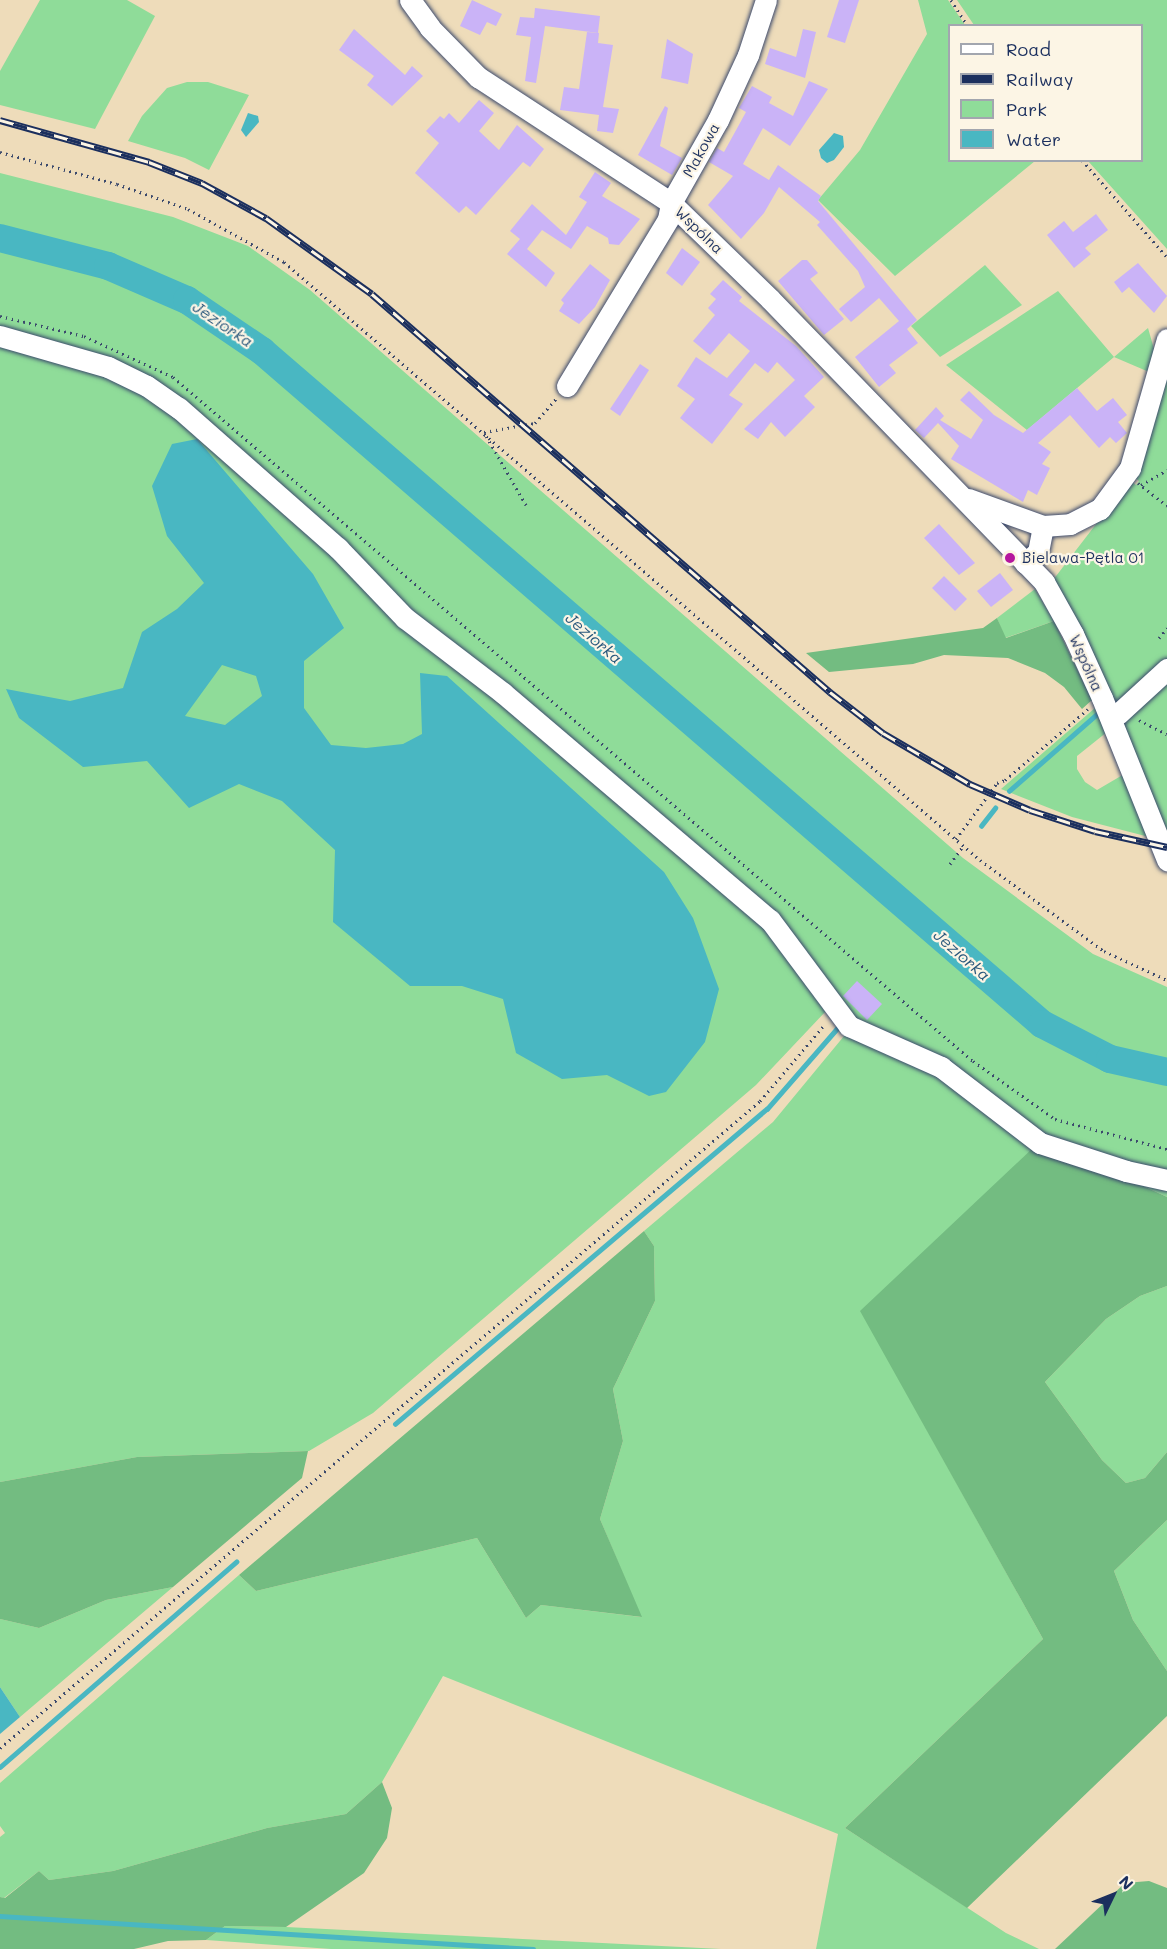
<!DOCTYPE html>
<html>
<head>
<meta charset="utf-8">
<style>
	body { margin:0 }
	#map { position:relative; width:1167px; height:1949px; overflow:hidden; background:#eedcba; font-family:Mali,sans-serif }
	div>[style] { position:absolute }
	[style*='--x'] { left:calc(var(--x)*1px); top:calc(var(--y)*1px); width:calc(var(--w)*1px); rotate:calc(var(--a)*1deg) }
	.green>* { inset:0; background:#8fdc99 }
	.forest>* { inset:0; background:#73bc81 }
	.water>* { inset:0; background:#49b7c2 }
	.stream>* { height:4.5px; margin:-2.25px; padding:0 2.25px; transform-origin:2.25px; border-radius:2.25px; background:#49b7c2 }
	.river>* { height:28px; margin:-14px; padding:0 14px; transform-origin:14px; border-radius:14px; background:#49b7c2 }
	.building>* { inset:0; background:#cab3f7 }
	.path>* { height:3px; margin-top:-1.5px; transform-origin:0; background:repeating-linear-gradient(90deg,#3b496c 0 1.5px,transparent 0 6px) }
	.roads { filter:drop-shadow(0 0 2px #3b496c) drop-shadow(0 0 2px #3b496c) }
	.minor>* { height:21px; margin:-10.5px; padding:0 10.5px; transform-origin:10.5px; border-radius:10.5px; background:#fff }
	.rail>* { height:7px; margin-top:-3.5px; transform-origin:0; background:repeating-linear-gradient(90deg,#fcf5e5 0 14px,#1b2f5e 0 28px); box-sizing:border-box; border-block:2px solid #1b2f5e }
	.dots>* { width:16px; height:16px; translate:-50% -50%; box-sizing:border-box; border:3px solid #fcf5e5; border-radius:50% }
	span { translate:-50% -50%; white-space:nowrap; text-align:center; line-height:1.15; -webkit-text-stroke:4.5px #fcf5e5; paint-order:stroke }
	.street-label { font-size:15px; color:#1b2f5e }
	.poi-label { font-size:15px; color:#1b2f5e }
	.left { translate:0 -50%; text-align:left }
	.water-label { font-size:16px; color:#29587c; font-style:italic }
	.legend { position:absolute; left:948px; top:24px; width:195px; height:138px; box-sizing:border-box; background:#fcf5e5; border:2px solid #a2a6af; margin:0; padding:8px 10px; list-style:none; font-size:18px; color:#1b2f5e }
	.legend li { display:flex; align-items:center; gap:12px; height:30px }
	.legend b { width:30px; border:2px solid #a2a6af }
	.north { position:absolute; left:1083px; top:1865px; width:60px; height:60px; -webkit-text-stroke:4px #fcf5e5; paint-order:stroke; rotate:47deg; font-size:16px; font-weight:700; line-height:24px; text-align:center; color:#1b2f5e }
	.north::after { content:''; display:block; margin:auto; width:21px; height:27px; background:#1b2f5e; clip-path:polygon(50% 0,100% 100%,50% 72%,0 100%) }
</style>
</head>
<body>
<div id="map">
	<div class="green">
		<div style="clip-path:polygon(40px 0,127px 0,155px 16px,95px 129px,0 105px,0 71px)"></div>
		<div style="clip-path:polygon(918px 0,948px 0,965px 25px,950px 26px,950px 160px,1035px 161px,895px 276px,818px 200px,860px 150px,927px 34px)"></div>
		<div style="clip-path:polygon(957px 0,1167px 0,1167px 249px,1088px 161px,1142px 160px,1142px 26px,974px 25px)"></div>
		<div style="clip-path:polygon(187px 82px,208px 82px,249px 95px,209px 170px,185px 158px,128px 141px,142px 116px,167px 88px)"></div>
		<div style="clip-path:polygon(0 173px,173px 217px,248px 246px,310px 290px,963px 858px,1093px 954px,1167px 987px,1167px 1197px,1122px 1176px,861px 1311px,1043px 1639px,845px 1828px,1006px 1933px,1039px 1949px,816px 1949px,838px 1834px,443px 1676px,382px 1782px,346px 1814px,267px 1828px,113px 1871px,49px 1880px,39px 1871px,4px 1898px,0 1897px,0 1837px,5px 1833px,0 1826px,0 1783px,239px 1575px,256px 1591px,477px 1538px,526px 1618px,541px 1605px,641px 1617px,600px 1519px,623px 1441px,613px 1389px,655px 1301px,654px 1246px,644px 1231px,773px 1122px,849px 1030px,826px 1011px,756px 1085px,373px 1413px,309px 1451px,137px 1457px,0 1482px)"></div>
		<div style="clip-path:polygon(985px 265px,1022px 305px,940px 357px,911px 326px)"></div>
		<div style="clip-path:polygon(1058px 291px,1114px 357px,1148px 328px,1154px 349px,1149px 372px,1114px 357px,1027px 430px,946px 365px)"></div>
		<div style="clip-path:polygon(1167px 380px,1167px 836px,1053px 580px,1130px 480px,1136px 485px,1139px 481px,1133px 476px,1157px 381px)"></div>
		<div style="clip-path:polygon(1035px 589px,1054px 621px,1005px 638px,997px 618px)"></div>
		<div style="clip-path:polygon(1095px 708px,1107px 732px,1077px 756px,1077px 769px,1085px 782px,1097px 790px,1126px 773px,1153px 838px,1072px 817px,1001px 789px)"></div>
		<div style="clip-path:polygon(1167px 1286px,1167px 1452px,1145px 1478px,1126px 1483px,1102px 1460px,1045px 1382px,1106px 1319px,1140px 1296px)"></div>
		<div style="clip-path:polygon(1167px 1520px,1167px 1671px,1133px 1620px,1114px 1571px)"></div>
		<div style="clip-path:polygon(173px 1587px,20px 1717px,0 1687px,0 1619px,39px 1628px,106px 1600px)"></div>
		<div style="clip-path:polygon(225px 1926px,286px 1927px,721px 1949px,331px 1949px,206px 1940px)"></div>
	</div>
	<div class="forest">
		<div style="clip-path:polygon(997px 618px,1006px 638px,1054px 621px,1092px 700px,1082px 709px,1064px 687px,1045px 673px,1008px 658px,944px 655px,913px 664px,829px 672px,806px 653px,983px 628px)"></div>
		<div style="clip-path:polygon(1034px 1147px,1122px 1176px,1167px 1197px,1167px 1286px,1140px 1296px,1106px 1319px,1045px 1382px,1102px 1460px,1126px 1483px,1145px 1478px,1167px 1452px,1167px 1520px,1114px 1571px,1133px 1620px,1167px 1671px,1167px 1716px,967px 1908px,845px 1828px,1043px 1639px,860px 1311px)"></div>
		<div style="clip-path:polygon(644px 1231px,654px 1246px,655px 1301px,613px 1389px,623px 1441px,600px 1519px,642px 1617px,541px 1605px,526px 1618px,477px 1538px,256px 1591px,239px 1575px)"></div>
		<div style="clip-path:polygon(308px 1451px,302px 1478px,173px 1587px,106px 1600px,39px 1628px,0 1619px,0 1482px,137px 1457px)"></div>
		<div style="clip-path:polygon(382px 1782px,392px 1808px,387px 1838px,364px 1873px,286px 1927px,225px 1926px,206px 1940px,168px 1941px,134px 1949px,0 1949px,0 1897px,5px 1898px,39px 1871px,49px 1880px,113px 1871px,267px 1828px,346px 1814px)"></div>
		<div style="clip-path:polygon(1149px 1881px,1167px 1888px,1167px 1949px,1055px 1949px,1125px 1883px)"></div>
	</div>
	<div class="water">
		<div style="clip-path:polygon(248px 113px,258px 116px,259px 122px,246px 137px,241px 130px)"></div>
		<div style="clip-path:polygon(834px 133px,843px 136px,844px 147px,834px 160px,827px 163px,821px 158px,819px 150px)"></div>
		<div style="clip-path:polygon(evenodd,197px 439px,313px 574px,344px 628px,304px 661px,304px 708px,331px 745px,366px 748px,403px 744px,422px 734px,420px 673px,447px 676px,664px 872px,693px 918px,719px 989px,705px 1042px,666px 1092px,649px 1096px,607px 1075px,562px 1079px,516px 1053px,503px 999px,462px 986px,410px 986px,333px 922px,335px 850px,282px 801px,239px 784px,189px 808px,147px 761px,83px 767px,19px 718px,6px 689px,70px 701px,123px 688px,142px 632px,177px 609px,204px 583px,167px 536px,152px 486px,172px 444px,197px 439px,222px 665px,256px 676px,262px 696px,225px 725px,185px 716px,222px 665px)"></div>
		<div style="clip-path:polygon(0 1687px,20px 1717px,0 1734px)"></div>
	</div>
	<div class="stream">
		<div style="--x:1009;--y:791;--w:118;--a:-41.2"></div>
		<div style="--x:981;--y:826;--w:23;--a:-52"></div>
		<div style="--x:395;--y:1424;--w:487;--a:-40.3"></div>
		<div style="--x:767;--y:1109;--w:113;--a:-49"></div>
		<div style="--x:0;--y:1767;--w:313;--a:-41"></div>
		<div style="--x:0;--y:1916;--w:534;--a:3.54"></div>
	</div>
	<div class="river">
		<div style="--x:0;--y:238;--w:112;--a:14.5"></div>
		<div style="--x:108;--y:266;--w:86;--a:23.3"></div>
		<div style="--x:187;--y:300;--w:91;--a:34.2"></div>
		<div style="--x:262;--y:351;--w:1030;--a:40.79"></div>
		<div style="--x:1042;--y:1024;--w:76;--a:27.2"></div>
		<div style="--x:1110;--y:1059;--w:58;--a:12.8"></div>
	</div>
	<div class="building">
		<div style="clip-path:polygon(472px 0,502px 14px,496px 26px,487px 22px,480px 35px,460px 26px)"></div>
		<div style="clip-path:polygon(839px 0,859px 0,845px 43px,827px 37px)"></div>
		<div style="clip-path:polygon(535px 8px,600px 16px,598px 33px,545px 26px,536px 83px,525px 81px,531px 37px,516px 35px,520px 17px,534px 18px)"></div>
		<div style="clip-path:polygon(354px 29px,405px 75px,412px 66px,423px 76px,392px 106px,367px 85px,374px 76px,339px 50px)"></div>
		<div style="clip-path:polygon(803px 29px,816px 32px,805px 78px,765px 64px,770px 48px,796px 57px)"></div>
		<div style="clip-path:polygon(587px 32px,599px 33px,598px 43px,613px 45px,603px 107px,619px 109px,613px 133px,597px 131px,599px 115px,560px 110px,564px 87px,579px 89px)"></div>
		<div style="clip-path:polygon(667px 39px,693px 54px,688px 84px,661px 78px)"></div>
		<div style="clip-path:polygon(809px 81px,828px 89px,790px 146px,763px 128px,743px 164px,769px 180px,778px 165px,821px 196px,818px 201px,917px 320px,907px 329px,918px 343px,889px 365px,896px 373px,879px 387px,855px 357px,899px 321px,879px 298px,851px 322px,839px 309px,865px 287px,858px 271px,817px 225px,820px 222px,779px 187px,764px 213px,741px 239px,708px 205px,733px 176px,709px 162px,717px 148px,724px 152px,746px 112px,739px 108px,752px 86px,772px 97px,769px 103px,793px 116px)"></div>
		<div style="clip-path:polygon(479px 100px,494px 113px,479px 131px,499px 150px,517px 125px,544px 149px,530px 167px,523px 162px,476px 215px,466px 206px,459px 213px,415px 173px,439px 143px,426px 131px,440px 116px,444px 119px,449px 113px,459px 123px)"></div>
		<div style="clip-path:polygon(665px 106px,668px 108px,660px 146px,682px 158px,672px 175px,638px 155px)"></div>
		<div style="clip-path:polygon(595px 172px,611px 183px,602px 196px,640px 219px,619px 245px,609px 244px,608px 238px,587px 226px,571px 249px,542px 230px,527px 249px,555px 273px,546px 287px,507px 254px,520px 239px,510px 231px,532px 204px,566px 235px,587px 202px,579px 197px)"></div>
		<div style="clip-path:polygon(1096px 214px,1108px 230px,1085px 248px,1091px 254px,1074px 268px,1047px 235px,1064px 221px,1073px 232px)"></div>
		<div style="clip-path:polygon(682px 248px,700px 262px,682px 286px,666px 273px)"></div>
		<div style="clip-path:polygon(802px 260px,807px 260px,818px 273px,810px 279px,844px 319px,824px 335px,778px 281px)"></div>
		<div style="clip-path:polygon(1138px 263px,1167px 296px,1154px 313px,1129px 287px,1122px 293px,1114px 282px)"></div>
		<div style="clip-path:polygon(590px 264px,610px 280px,595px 307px,579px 324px,559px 311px,564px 303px,561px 300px)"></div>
		<div style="clip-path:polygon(723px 280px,742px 297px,739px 301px,796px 346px,824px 377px,804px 396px,815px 407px,785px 437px,771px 422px,758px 439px,744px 429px,795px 380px,777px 362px,768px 373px,755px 363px,729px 395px,743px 404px,712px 444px,680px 418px,695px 399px,677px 386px,696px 357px,727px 378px,750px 351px,729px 333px,710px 355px,693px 341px,715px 315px,708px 308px,716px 299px,710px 294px)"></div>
		<div style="clip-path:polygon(640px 364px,649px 370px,620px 416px,610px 409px)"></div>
		<div style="clip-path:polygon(1077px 388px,1097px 411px,1113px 398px,1127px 415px,1118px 422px,1127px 433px,1116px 443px,1110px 437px,1099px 448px,1070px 415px,1038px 443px,1051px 452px,1042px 464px,1050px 468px,1037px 495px,1028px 490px,1023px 502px,951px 459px,959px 446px,938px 423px,924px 438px,915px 430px,936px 407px,944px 416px,940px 420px,971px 439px,983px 420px,960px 400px,969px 391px,994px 415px,1023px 433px)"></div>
		<div style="clip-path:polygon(939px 524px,975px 563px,959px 575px,924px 538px)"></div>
		<div style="clip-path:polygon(1000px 573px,1013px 590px,991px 607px,977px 591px)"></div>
		<div style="clip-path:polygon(944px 576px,967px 599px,955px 611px,932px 588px)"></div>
		<div style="clip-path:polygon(857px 981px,882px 1004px,867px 1020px,843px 996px)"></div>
	</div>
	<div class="path">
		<div style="--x:951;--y:0;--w:31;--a:57"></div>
		<div style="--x:0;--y:152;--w:121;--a:15.3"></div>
		<div style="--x:117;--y:184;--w:75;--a:19.4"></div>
		<div style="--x:188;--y:209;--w:110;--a:28.9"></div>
		<div style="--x:284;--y:262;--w:918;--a:40.67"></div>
		<div style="--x:980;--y:860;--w:154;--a:36.3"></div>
		<div style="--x:1104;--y:951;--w:69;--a:24.7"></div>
		<div style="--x:1082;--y:160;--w:129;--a:48.8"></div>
		<div style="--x:0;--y:316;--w:86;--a:13.4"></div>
		<div style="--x:84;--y:336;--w:98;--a:24.7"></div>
		<div style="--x:173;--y:377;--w:1053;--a:40.53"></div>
		<div style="--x:973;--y:1061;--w:100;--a:35.3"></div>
		<div style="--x:1055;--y:1119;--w:116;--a:15"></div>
		<div style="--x:1138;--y:483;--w:37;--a:38"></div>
		<div style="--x:1141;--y:485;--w:30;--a:-30"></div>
		<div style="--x:526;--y:505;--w:84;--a:-119.9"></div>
		<div style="--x:484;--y:432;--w:52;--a:-10"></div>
		<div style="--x:535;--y:423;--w:32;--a:-49"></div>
		<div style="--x:1159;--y:638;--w:13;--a:-51"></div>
		<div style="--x:1139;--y:720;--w:31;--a:27"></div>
		<div style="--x:956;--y:839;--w:69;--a:-53.8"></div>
		<div style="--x:997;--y:783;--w:9;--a:-21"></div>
		<div style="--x:1005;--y:780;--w:109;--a:-40.5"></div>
		<div style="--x:950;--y:864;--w:22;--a:-54"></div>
		<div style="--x:0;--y:1748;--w:998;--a:-40.41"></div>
		<div style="--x:760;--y:1101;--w:101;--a:-49.8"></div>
	</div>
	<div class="roads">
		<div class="minor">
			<div style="--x:410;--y:0;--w:34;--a:54"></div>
			<div style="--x:430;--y:28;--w:69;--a:45.6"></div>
			<div style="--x:478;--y:77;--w:230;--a:33.1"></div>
			<div style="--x:671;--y:203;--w:138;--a:44.1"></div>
			<div style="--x:770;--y:299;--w:394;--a:45.9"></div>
			<div style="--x:1044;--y:582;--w:60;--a:60.9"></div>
			<div style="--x:1073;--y:634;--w:70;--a:65.6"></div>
			<div style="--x:1102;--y:698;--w:175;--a:68.1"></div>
			<div style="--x:0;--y:336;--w:112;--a:16"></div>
			<div style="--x:108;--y:367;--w:43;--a:26"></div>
			<div style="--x:147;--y:386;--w:39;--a:35"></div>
			<div style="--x:179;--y:408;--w:212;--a:41.4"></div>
			<div style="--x:338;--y:548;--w:97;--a:46.3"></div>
			<div style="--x:405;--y:618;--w:123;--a:37.4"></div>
			<div style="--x:503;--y:693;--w:350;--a:40.4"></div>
			<div style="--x:770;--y:920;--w:132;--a:53.3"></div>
			<div style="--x:849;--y:1026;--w:101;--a:24"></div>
			<div style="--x:941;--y:1067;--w:125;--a:37.5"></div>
			<div style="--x:1040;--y:1143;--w:90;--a:18"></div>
			<div style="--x:1126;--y:1171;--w:42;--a:12.4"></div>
			<div style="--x:567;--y:386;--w:195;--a:-58.8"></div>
			<div style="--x:668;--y:219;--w:16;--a:-79"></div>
			<div style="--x:671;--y:203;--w:95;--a:-60.5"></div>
			<div style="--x:718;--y:120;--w:72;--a:-65.2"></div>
			<div style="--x:748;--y:55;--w:58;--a:-71.9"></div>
			<div style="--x:968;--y:499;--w:80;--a:19.8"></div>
			<div style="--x:1043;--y:526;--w:27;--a:-4"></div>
			<div style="--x:1070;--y:524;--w:34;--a:-27"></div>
			<div style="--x:1100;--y:509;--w:51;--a:-53.8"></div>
			<div style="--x:1130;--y:468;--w:134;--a:-74"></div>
			<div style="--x:1025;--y:563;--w:17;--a:-40"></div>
			<div style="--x:1038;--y:552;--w:26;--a:-79"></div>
			<div style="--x:1118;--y:714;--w:67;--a:-42.6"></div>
		</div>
	</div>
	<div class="rail">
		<div style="--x:0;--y:120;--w:155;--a:15.7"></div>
		<div style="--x:149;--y:162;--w:57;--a:21.6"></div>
		<div style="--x:202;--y:183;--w:73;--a:28.7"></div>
		<div style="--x:266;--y:218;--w:130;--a:35.6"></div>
		<div style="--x:372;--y:294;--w:607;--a:40.99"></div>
		<div style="--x:830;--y:692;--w:67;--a:37.7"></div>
		<div style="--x:883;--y:733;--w:101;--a:30.4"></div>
		<div style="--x:970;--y:784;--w:65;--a:23.4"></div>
		<div style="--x:1030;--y:810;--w:68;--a:17.9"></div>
		<div style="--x:1095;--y:831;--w:74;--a:12.5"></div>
	</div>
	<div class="dots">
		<div style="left:1010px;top:558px;background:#b5179e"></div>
	</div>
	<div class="street-label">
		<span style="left:701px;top:150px;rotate:-61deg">Makowa</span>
		<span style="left:699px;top:230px;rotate:44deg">Wspólna</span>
		<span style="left:1086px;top:663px;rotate:66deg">Wspólna</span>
	</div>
	<div class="poi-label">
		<span class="left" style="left:1022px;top:558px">Bielawa-Pętla 01</span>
	</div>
	<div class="water-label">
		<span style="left:223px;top:324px;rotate:34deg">Jeziorka</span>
		<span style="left:594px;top:638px;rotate:41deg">Jeziorka</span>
		<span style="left:962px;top:955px;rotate:41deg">Jeziorka</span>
	</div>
	<ul class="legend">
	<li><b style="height:8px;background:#fff"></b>Road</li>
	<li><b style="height:8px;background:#1b2f5e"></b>Railway</li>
	<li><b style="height:16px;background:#8fdc99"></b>Park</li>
	<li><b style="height:16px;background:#49b7c2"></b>Water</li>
	</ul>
	<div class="north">N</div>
</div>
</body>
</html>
